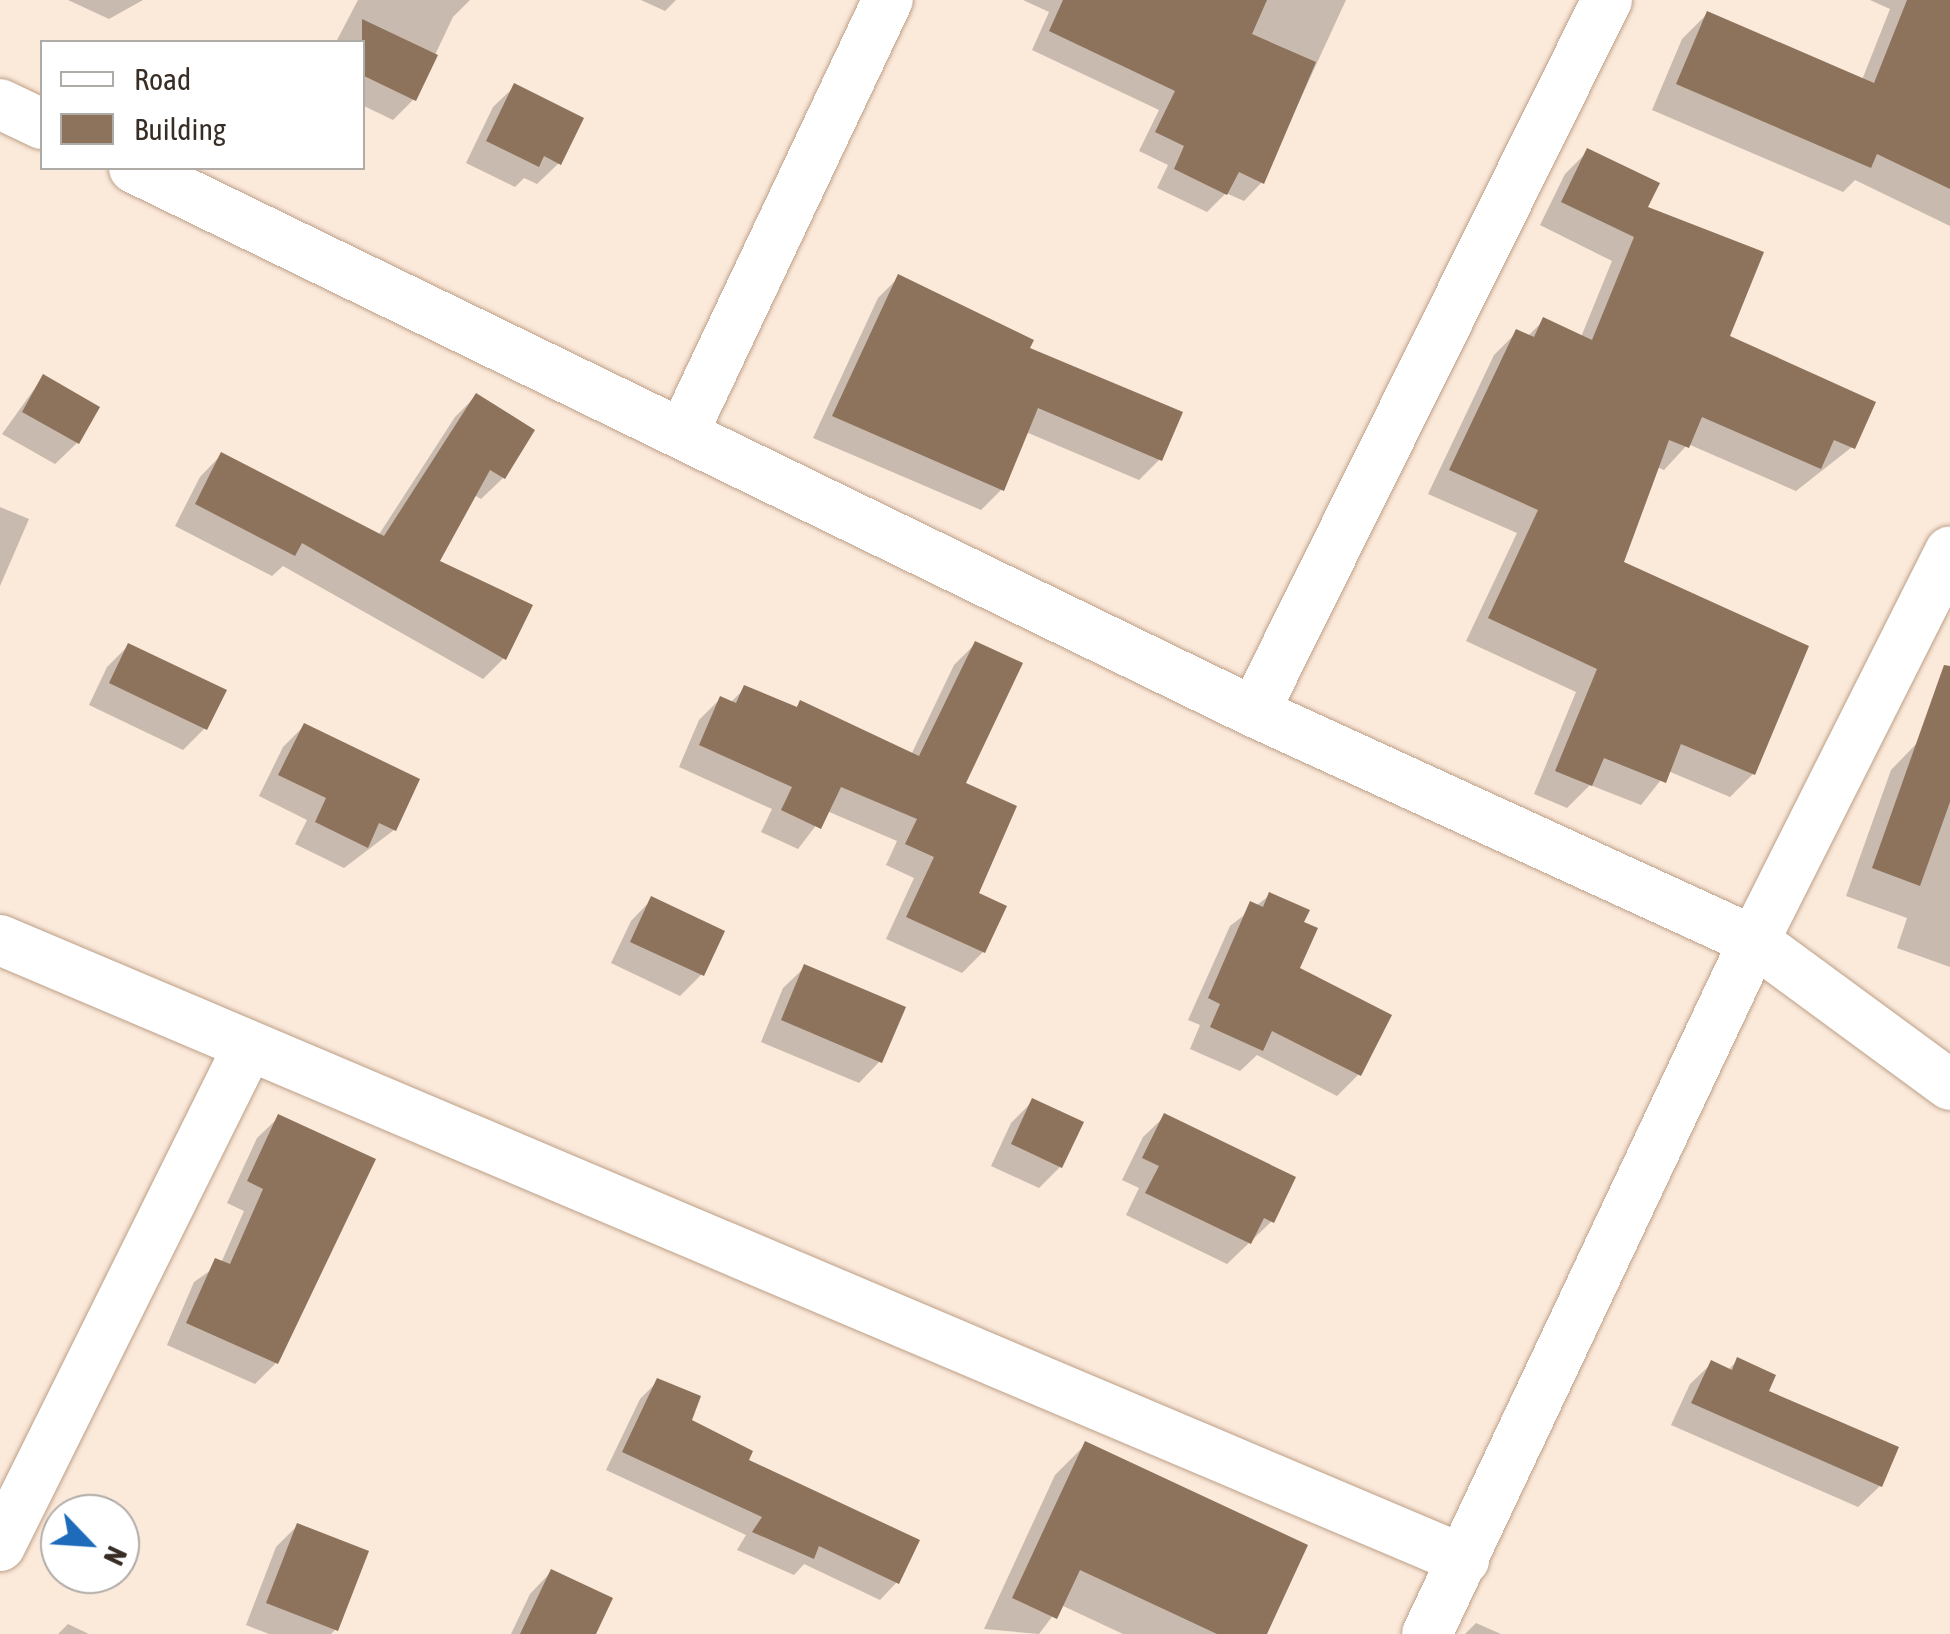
<!DOCTYPE html>
<html>
<head>
<meta charset="utf-8">
<style>
	body { margin:0 }
	#map { position:relative; width:1950px; height:1634px; overflow:hidden; background:#fbe9da; font-family:"Asap Condensed",sans-serif }
	div>[style] { position:absolute }
	[style*='--x'] { left:calc(var(--x)*1px); top:calc(var(--y)*1px); width:calc(var(--w)*1px); rotate:calc(var(--a)*1deg) }
	.shadow>* { inset:0; background:#0003 }
	.building>* { inset:0; background:#8d735c }
	.roads { filter:drop-shadow(0 0 2px #bca088) drop-shadow(0 0 2px #bca088) }
	.minor>* { height:50px; margin:-25px; padding:0 25px; transform-origin:25px; border-radius:25px; background:#fff }
	span { translate:-50% -50%; white-space:nowrap; text-align:center; line-height:1.15; -webkit-text-stroke:8px #fff; paint-order:stroke }
	.legend { position:absolute; left:40px; top:40px; width:325px; height:130px; box-sizing:border-box; background:#fff; border:2px solid #afaba7; margin:0; padding:12px 18px; list-style:none; font-size:30px; color:#382d24 }
	.legend li { display:flex; align-items:center; gap:20px; height:50px }
	.legend b { width:50px; border:2px solid #afaba7 }
	.north { position:absolute; left:40px; top:1494px; width:100px; height:100px; box-sizing:border-box; background:#fff; border:2px solid #afaba7; border-radius:50%; rotate:115deg; font-size:28px; font-weight:700; line-height:40px; text-align:center; color:#382d24 }
	.north::after { content:''; display:block; margin:auto; width:35px; height:45px; background:#1d6bba; clip-path:polygon(50% 0,100% 100%,50% 72%,0 100%) }
</style>
</head>
<body>
<div id="map">
	<div class="shadow">
		<div style="clip-path:polygon(68px 0,143px 0,109px 19px)"></div>
		<div style="clip-path:polygon(358px 0,470px 0,453px 17px,414px 99px,393px 120px,362px 105px,362px 42px,336px 42px)"></div>
		<div style="clip-path:polygon(641px 0,676px 0,665px 11px)"></div>
		<div style="clip-path:polygon(1023px 0,1346px 0,1262px 182px,1244px 201px,1226px 193px,1207px 212px,1157px 188px,1168px 165px,1139px 151px,1159px 110px,1032px 50px,1049px 12px)"></div>
		<div style="clip-path:polygon(1870px 0,1950px 0,1950px 226px,1855px 180px,1843px 192px,1652px 110px,1682px 39px,1707px 14px,1862px 80px,1890px 9px)"></div>
		<div style="clip-path:polygon(515px 86px,559px 163px,537px 184px,524px 178px,515px 187px,466px 163px,493px 107px)"></div>
		<div style="clip-path:polygon(1588px 151px,1645px 209px,1726px 337px,1852px 447px,1796px 491px,1688px 444px,1664px 470px,1657px 467px,1621px 563px,1753px 774px,1730px 797px,1668px 771px,1641px 805px,1590px 785px,1567px 808px,1534px 794px,1576px 692px,1466px 641px,1517px 533px,1428px 494px,1494px 355px,1517px 332px,1527px 337px,1544px 320px,1581px 337px,1612px 261px,1540px 225px,1565px 174px)"></div>
		<div style="clip-path:polygon(899px 277px,1027px 349px,1160px 459px,1139px 480px,1026px 432px,1002px 489px,981px 510px,813px 438px,878px 298px)"></div>
		<div style="clip-path:polygon(43px 377px,77px 443px,55px 464px,2px 434px)"></div>
		<div style="clip-path:polygon(476px 396px,531px 430px,503px 478px,481px 499px,474px 495px,437px 562px,504px 658px,483px 679px,283px 566px,272px 576px,175px 526px,200px 477px,221px 455px,378px 536px,455px 417px)"></div>
		<div style="clip-path:polygon(0 507px,29px 519px,0 586px)"></div>
		<div style="clip-path:polygon(975px 644px,962px 784px,983px 952px,962px 973px,886px 939px,914px 878px,886px 865px,897px 841px,827px 811px,798px 849px,761px 832px,772px 809px,679px 767px,699px 720px,720px 699px,730px 703px,745px 688px,795px 709px,800px 703px,911px 755px,954px 665px)"></div>
		<div style="clip-path:polygon(128px 646px,205px 728px,183px 750px,89px 705px,107px 667px)"></div>
		<div style="clip-path:polygon(304px 726px,394px 830px,344px 868px,295px 844px,307px 820px,259px 796px,283px 747px)"></div>
		<div style="clip-path:polygon(1918px 742px,1950px 753px,1950px 967px,1897px 948px,1907px 918px,1846px 896px,1891px 770px)"></div>
		<div style="clip-path:polygon(1270px 895px,1301px 924px,1297px 970px,1359px 1074px,1337px 1096px,1257px 1055px,1240px 1071px,1190px 1049px,1200px 1025px,1188px 1020px,1230px 926px)"></div>
		<div style="clip-path:polygon(652px 899px,702px 974px,680px 996px,611px 963px,631px 921px)"></div>
		<div style="clip-path:polygon(805px 967px,880px 1061px,859px 1083px,761px 1042px,783px 988px)"></div>
		<div style="clip-path:polygon(1033px 1101px,1060px 1167px,1039px 1188px,991px 1166px,1011px 1123px)"></div>
		<div style="clip-path:polygon(1165px 1116px,1272px 1221px,1227px 1264px,1126px 1215px,1139px 1188px,1122px 1180px,1143px 1137px)"></div>
		<div style="clip-path:polygon(279px 1117px,276px 1363px,255px 1384px,167px 1345px,194px 1282px,221px 1263px,244px 1211px,227px 1203px,257px 1138px)"></div>
		<div style="clip-path:polygon(1738px 1360px,1765px 1392px,1880px 1486px,1858px 1507px,1671px 1425px,1690px 1384px,1712px 1363px,1728px 1370px)"></div>
		<div style="clip-path:polygon(658px 1381px,688px 1422px,897px 1582px,880px 1600px,804px 1564px,794px 1575px,737px 1550px,746px 1535px,606px 1470px,640px 1399px)"></div>
		<div style="clip-path:polygon(1086px 1444px,1264px 1634px,1123px 1634px,1061px 1605px,1039px 1634px,984px 1629px,1055px 1475px)"></div>
		<div style="clip-path:polygon(297px 1526px,335px 1630px,331px 1634px,269px 1634px,246px 1625px,276px 1547px)"></div>
		<div style="clip-path:polygon(551px 1572px,594px 1634px,511px 1634px,530px 1594px)"></div>
		<div style="clip-path:polygon(1476px 1623px,1501px 1634px,1465px 1634px)"></div>
		<div style="clip-path:polygon(68px 1624px,89px 1634px,58px 1634px)"></div>
	</div>
	<div class="building">
		<div style="clip-path:polygon(1063px 0,1267px 0,1252px 34px,1316px 62px,1264px 184px,1239px 172px,1227px 195px,1174px 169px,1184px 146px,1155px 132px,1175px 91px,1049px 31px)"></div>
		<div style="clip-path:polygon(1907px 0,1950px 0,1950px 189px,1877px 154px,1871px 168px,1676px 84px,1707px 11px,1874px 83px)"></div>
		<div style="clip-path:polygon(362px 19px,438px 55px,416px 101px,362px 75px)"></div>
		<div style="clip-path:polygon(514px 83px,584px 118px,561px 165px,544px 156px,539px 167px,486px 141px)"></div>
		<div style="clip-path:polygon(1587px 148px,1660px 183px,1648px 207px,1764px 252px,1730px 336px,1876px 402px,1855px 449px,1834px 440px,1821px 469px,1702px 417px,1689px 448px,1669px 440px,1624px 562px,1809px 646px,1755px 775px,1681px 744px,1666px 783px,1604px 758px,1592px 786px,1555px 771px,1597px 669px,1488px 618px,1538px 510px,1449px 470px,1516px 329px,1534px 337px,1543px 317px,1592px 340px,1634px 237px,1561px 202px)"></div>
		<div style="clip-path:polygon(898px 274px,1034px 340px,1030px 348px,1183px 412px,1162px 461px,1038px 408px,1004px 491px,832px 416px)"></div>
		<div style="clip-path:polygon(43px 374px,100px 407px,79px 444px,22px 412px)"></div>
		<div style="clip-path:polygon(476px 393px,535px 430px,505px 479px,490px 470px,440px 561px,533px 605px,506px 660px,302px 543px,295px 556px,195px 504px,221px 452px,384px 536px)"></div>
		<div style="clip-path:polygon(975px 641px,1023px 663px,966px 783px,1017px 806px,979px 893px,1007px 906px,985px 953px,906px 917px,934px 857px,905px 844px,917px 819px,841px 787px,821px 829px,781px 810px,792px 787px,699px 745px,720px 696px,736px 703px,744px 685px,797px 707px,800px 700px,919px 756px)"></div>
		<div style="clip-path:polygon(128px 643px,227px 690px,207px 730px,109px 683px)"></div>
		<div style="clip-path:polygon(1944px 665px,1950px 666px,1950px 802px,1920px 886px,1872px 868px)"></div>
		<div style="clip-path:polygon(304px 723px,420px 779px,396px 831px,379px 823px,368px 848px,315px 822px,326px 798px,278px 775px)"></div>
		<div style="clip-path:polygon(1269px 892px,1310px 910px,1304px 922px,1318px 928px,1300px 968px,1392px 1015px,1361px 1076px,1272px 1031px,1263px 1051px,1210px 1027px,1220px 1004px,1208px 998px,1250px 901px,1263px 907px)"></div>
		<div style="clip-path:polygon(651px 896px,725px 931px,704px 976px,630px 942px)"></div>
		<div style="clip-path:polygon(804px 964px,906px 1007px,882px 1063px,781px 1020px)"></div>
		<div style="clip-path:polygon(1032px 1098px,1084px 1122px,1062px 1168px,1011px 1144px)"></div>
		<div style="clip-path:polygon(1164px 1113px,1296px 1177px,1274px 1223px,1264px 1218px,1251px 1244px,1145px 1193px,1159px 1166px,1142px 1158px)"></div>
		<div style="clip-path:polygon(278px 1114px,376px 1159px,278px 1364px,186px 1323px,215px 1258px,230px 1264px,263px 1189px,247px 1181px)"></div>
		<div style="clip-path:polygon(1737px 1357px,1776px 1375px,1769px 1391px,1899px 1447px,1882px 1487px,1691px 1403px,1711px 1360px,1732px 1370px)"></div>
		<div style="clip-path:polygon(657px 1378px,701px 1396px,692px 1420px,753px 1451px,749px 1460px,920px 1540px,899px 1584px,819px 1546px,814px 1559px,752px 1532px,762px 1517px,622px 1452px)"></div>
		<div style="clip-path:polygon(1085px 1441px,1308px 1545px,1267px 1634px,1217px 1634px,1080px 1570px,1057px 1619px,1012px 1598px)"></div>
		<div style="clip-path:polygon(297px 1523px,369px 1551px,338px 1631px,266px 1603px)"></div>
		<div style="clip-path:polygon(551px 1569px,613px 1598px,596px 1634px,520px 1634px)"></div>
	</div>
	<div class="roads">
		<div class="minor">
			<div style="--x:0;--y:104;--w:47;--a:25.5"></div>
			<div style="--x:134;--y:168;--w:1245;--a:25.91"></div>
			<div style="--x:1254;--y:712;--w:550;--a:24.61"></div>
			<div style="--x:1754;--y:941;--w:243;--a:36.3"></div>
			<div style="--x:684;--y:431;--w:477;--a:-64.7"></div>
			<div style="--x:1254;--y:712;--w:795;--a:-63.63"></div>
			<div style="--x:0;--y:940;--w:1590;--a:22.95"></div>
			<div style="--x:0;--y:1546;--w:555;--a:-63.57"></div>
			<div style="--x:1427;--y:1634;--w:766;--a:-64.74"></div>
			<div style="--x:1754;--y:941;--w:436;--a:-63.3"></div>
		</div>
	</div>
	<ul class="legend">
	<li><b style="height:12px;background:#fff"></b>Road</li>
	<li><b style="height:28px;background:#8d735c"></b>Building</li>
	</ul>
	<div class="north">N</div>
</div>
</body>
</html>
